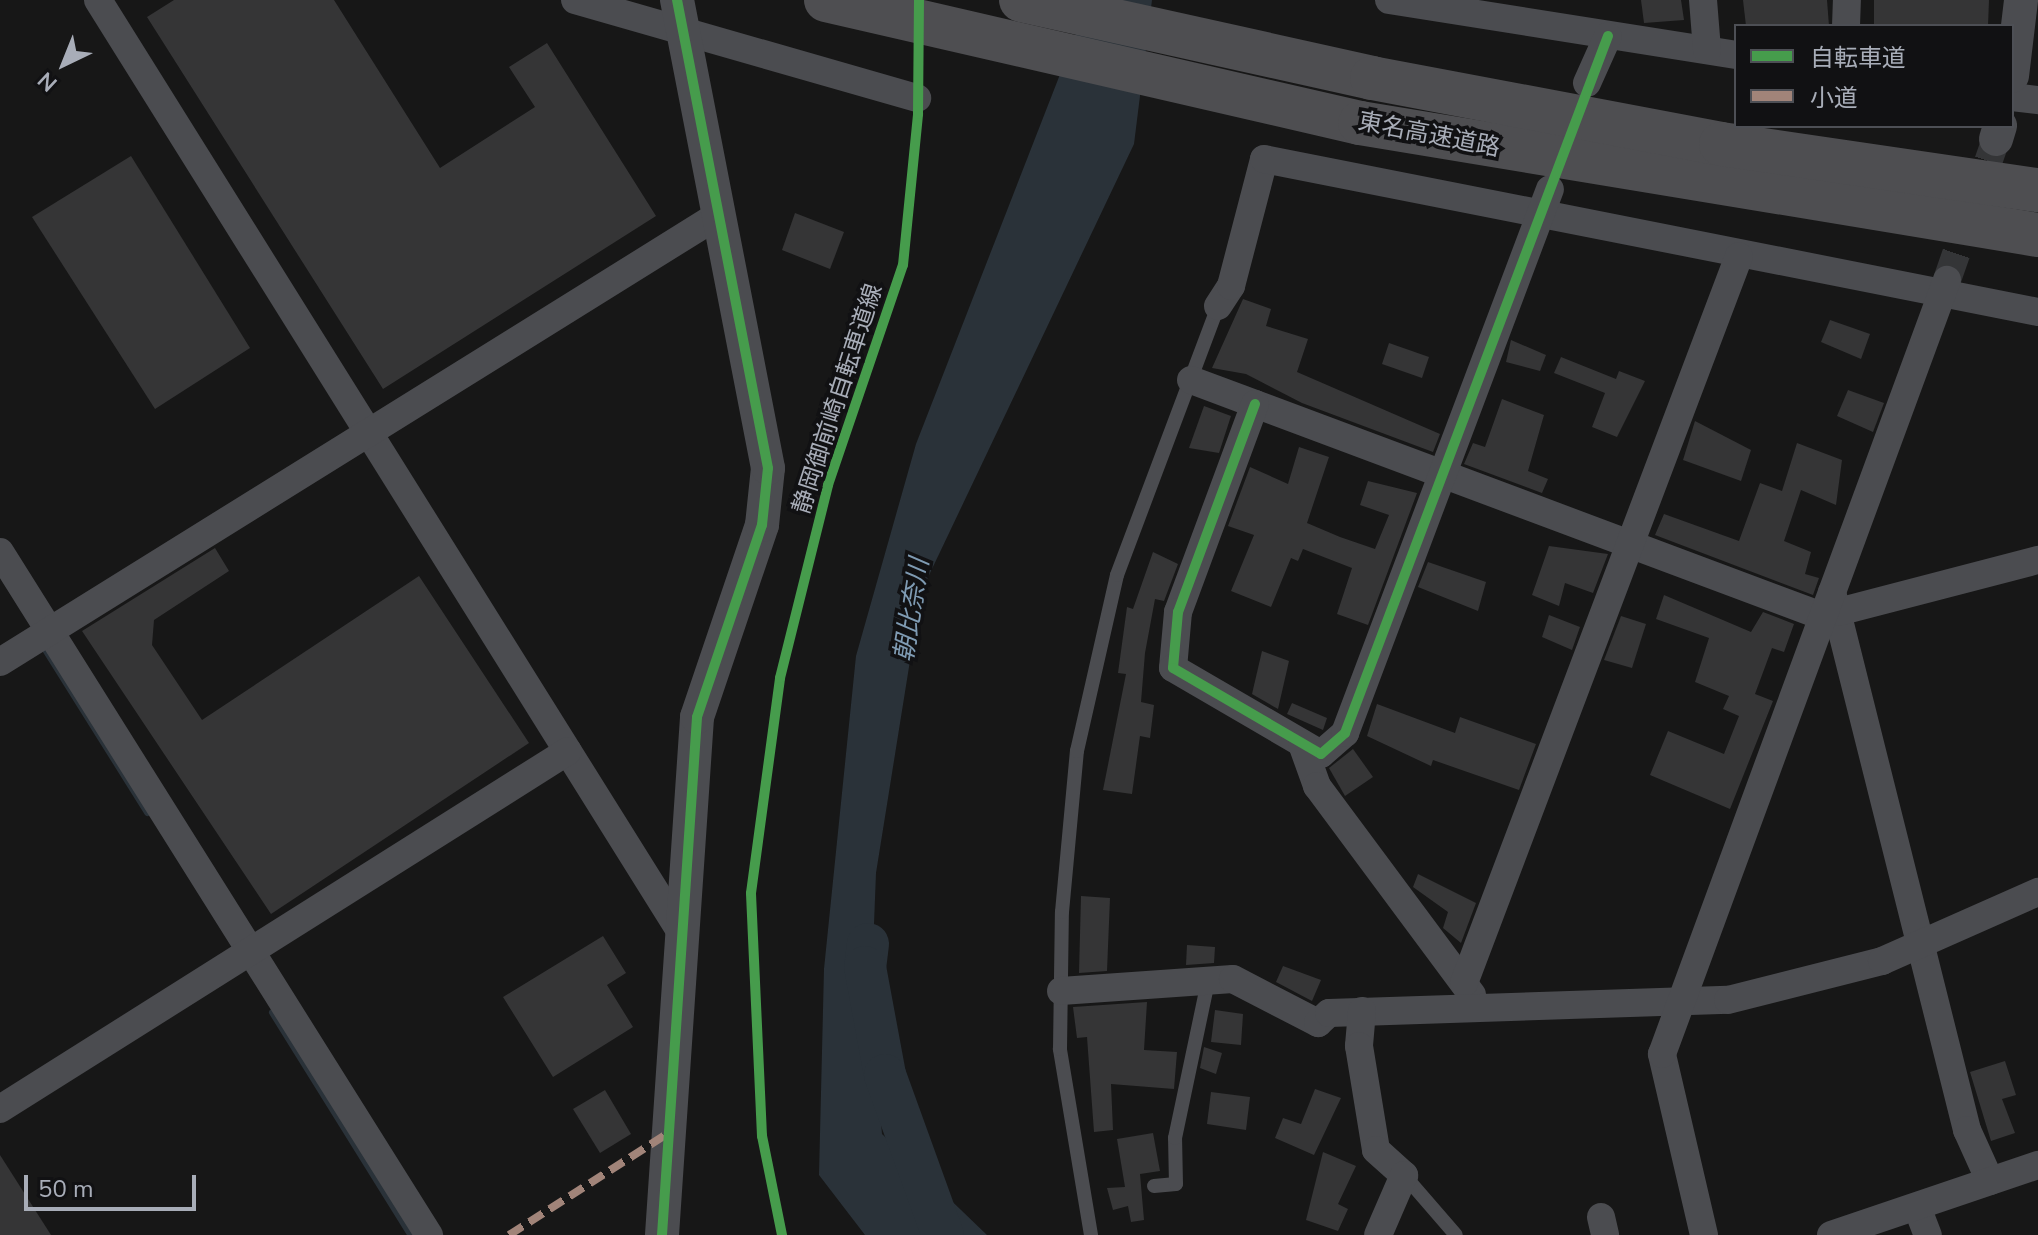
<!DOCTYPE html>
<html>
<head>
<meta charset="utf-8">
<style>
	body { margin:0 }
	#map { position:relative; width:2038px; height:1235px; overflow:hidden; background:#171717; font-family:"Nunito Sans","Noto Sans JP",sans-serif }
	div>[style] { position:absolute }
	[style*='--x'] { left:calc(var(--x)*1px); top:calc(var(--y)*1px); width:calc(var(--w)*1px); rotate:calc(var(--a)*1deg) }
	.water>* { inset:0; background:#2a3239 }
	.stream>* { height:7px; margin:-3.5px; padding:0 3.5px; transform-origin:3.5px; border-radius:3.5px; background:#2a3239 }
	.river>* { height:42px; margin:-21px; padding:0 21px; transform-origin:21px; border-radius:21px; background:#2a3239 }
	.building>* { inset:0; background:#353536 }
	.minor-tunnel>* { height:28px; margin-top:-14px; transform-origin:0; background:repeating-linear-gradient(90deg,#343537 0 28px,transparent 0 42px) }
	.service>* { height:14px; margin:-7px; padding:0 7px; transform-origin:7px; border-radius:7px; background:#4b4c50 }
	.minor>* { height:28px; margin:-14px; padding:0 14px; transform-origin:14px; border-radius:14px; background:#4b4c50 }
	.tertiary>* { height:34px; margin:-17px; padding:0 17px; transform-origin:17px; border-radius:17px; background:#4b4c50 }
	.motorway>* { height:44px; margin:-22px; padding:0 22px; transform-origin:22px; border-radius:22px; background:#4e4e51 }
	.quiet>* { height:8px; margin-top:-4px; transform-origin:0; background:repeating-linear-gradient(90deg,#a18479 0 16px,transparent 0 24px) }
	.cycleway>* { height:10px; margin:-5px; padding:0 5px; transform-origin:5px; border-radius:5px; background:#469c4c }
	span { translate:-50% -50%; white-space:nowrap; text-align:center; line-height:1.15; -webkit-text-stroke:7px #111113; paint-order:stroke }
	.street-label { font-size:24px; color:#a8adb8 }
	.water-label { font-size:26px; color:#7f9bb3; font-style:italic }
	.legend { position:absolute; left:1734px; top:24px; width:280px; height:104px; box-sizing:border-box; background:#111113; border:2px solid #4d4f55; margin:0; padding:10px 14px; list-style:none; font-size:24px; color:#a8adb8 }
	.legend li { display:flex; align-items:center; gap:16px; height:40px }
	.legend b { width:40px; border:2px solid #4d4f55 }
	.north { position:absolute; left:24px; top:24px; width:80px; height:80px; -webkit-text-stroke:6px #111113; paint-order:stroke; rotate:223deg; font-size:22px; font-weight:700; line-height:32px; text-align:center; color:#a8adb8 }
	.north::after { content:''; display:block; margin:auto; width:28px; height:36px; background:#a8adb8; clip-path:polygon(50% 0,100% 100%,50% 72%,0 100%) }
	.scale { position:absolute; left:24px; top:1175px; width:172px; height:36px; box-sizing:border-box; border:4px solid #a8adb8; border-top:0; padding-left:10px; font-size:24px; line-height:28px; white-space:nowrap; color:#a8adb8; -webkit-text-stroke:6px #111113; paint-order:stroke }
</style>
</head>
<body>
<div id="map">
	<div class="water">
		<div style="clip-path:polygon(1089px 0,1152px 0,1134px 144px,921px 592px,876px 873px,871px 1000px,882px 1134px,987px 1235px,865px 1235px,819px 1175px,824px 969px,856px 656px,916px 444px)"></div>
	</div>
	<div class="stream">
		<div style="--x:43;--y:646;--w:196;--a:57.9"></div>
		<div style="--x:272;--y:1012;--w:263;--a:58.1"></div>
	</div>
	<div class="river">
		<div style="--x:868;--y:944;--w:23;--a:97"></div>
		<div style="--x:865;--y:967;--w:110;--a:79.5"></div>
		<div style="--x:885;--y:1075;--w:170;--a:70.1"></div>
	</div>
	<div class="building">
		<div style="clip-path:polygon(174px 0,334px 0,440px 168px,535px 107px,509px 67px,547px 43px,656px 216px,383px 389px,147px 17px)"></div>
		<div style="clip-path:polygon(1641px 0,1681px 0,1684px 20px,1644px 23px)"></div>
		<div style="clip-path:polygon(1743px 0,1827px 0,1829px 26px,1746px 26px)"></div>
		<div style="clip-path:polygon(1874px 0,1989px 0,1988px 26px,1874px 26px)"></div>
		<div style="clip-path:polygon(131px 156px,250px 348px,155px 409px,32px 217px)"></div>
		<div style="clip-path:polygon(795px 213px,844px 232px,830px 269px,782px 250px)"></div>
		<div style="clip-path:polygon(1243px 299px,1271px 309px,1266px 326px,1308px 339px,1297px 372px,1440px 434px,1433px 452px,1302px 403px,1246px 374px,1212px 368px)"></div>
		<div style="clip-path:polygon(1830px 320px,1870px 334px,1861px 359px,1821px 342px)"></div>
		<div style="clip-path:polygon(1511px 340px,1546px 355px,1540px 371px,1506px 362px)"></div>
		<div style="clip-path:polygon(1389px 343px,1429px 357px,1422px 378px,1382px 364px)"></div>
		<div style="clip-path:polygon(1561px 357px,1616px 379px,1619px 371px,1645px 381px,1617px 437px,1592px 427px,1605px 393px,1554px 373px)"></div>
		<div style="clip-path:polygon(1848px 390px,1884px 403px,1873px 432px,1837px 416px)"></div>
		<div style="clip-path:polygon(1502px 399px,1544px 415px,1528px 471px,1548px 479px,1542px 493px,1464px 464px,1473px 443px,1485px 447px)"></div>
		<div style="clip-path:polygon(1204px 406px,1231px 416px,1219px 453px,1189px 448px)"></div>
		<div style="clip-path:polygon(1695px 421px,1751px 450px,1741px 481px,1683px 460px)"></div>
		<div style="clip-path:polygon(1797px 443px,1842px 460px,1836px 505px,1801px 490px,1784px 541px,1811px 552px,1805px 574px,1819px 578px,1813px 595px,1655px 535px,1664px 514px,1739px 541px,1760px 483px,1782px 491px)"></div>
		<div style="clip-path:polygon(1299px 447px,1329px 457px,1307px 523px,1340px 537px,1375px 549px,1389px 515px,1360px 505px,1368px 481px,1417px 493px,1368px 625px,1337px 614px,1352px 568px,1303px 549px,1298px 561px,1291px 558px,1271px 607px,1231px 591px,1254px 535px,1228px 526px,1250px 467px,1288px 484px)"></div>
		<div style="clip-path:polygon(1549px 546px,1608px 554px,1593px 593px,1565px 583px,1559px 606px,1532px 595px)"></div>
		<div style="clip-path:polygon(215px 548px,229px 571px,154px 620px,152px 645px,202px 720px,419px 576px,529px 743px,271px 914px,82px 631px)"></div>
		<div style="clip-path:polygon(1153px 552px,1178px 564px,1164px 601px,1155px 599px,1145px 653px,1141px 702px,1154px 705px,1150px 738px,1140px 736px,1132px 794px,1103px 790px,1126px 674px,1118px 673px,1127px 607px,1133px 609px)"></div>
		<div style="clip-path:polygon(1428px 562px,1486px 582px,1478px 611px,1418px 587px)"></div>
		<div style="clip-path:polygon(1664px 595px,1751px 632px,1763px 612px,1794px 624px,1784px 652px,1772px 648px,1755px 694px,1773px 701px,1730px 809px,1650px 775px,1668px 731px,1724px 754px,1739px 716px,1723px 709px,1729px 696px,1695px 682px,1709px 638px,1656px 619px)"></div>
		<div style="clip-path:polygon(1549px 615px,1580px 627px,1572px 650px,1542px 637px)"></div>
		<div style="clip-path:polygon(1621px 616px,1646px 624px,1632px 668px,1604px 660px)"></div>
		<div style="clip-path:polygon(1262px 651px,1289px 661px,1278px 709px,1252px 694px)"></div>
		<div style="clip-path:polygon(1292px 703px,1327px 718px,1323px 730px,1287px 714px)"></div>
		<div style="clip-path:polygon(1377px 704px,1455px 733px,1460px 717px,1536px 744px,1519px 790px,1433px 760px,1431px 766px,1367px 736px)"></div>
		<div style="clip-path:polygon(1353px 749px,1373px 777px,1345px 796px,1329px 768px)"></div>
		<div style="clip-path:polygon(1418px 874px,1476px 903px,1461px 943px,1443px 928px,1448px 912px,1413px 887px)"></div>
		<div style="clip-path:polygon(1081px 896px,1110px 898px,1107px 971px,1079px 973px)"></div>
		<div style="clip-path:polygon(603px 936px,626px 973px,607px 985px,633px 1027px,553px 1077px,503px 997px)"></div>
		<div style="clip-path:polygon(1187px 945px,1215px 947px,1214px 963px,1186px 965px)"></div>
		<div style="clip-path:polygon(1283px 966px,1321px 980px,1312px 1001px,1276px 982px)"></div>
		<div style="clip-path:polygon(1147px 1002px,1144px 1050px,1177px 1052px,1174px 1089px,1111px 1084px,1113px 1130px,1094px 1132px,1087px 1037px,1077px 1038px,1073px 1007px)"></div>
		<div style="clip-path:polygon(1215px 1010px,1243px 1014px,1241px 1045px,1211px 1042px)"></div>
		<div style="clip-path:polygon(1204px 1047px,1222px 1053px,1216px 1074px,1200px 1068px)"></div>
		<div style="clip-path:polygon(2005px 1061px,2016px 1095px,2002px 1099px,2015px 1133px,1991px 1141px,1970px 1072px)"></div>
		<div style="clip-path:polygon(1315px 1089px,1341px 1098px,1314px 1155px,1275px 1138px,1283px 1118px,1301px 1124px)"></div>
		<div style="clip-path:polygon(605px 1090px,631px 1134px,600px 1153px,573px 1109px)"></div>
		<div style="clip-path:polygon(1211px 1092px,1250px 1097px,1246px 1130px,1207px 1124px)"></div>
		<div style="clip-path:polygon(1153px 1133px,1160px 1171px,1140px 1174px,1144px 1220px,1131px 1222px,1128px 1206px,1113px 1210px,1107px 1188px,1125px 1187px,1117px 1139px)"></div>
		<div style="clip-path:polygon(1323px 1152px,1356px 1166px,1338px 1204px,1348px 1209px,1338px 1231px,1306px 1220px)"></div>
		<div style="clip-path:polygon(0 1155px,51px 1235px,0 1235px)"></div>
	</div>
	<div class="minor-tunnel">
		<div style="--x:1947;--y:280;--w:149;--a:-70.8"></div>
	</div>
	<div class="service">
		<div style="--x:1404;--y:1175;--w:79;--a:49.1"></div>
		<div style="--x:1154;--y:1186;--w:22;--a:-5"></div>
		<div style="--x:1176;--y:1184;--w:46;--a:-91.2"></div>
		<div style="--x:1175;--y:1138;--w:160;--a:-78.1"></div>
		<div style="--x:1091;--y:1235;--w:189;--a:-99.5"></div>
		<div style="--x:1060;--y:1049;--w:137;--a:-89.2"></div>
		<div style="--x:1062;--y:912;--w:162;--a:-84.7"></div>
		<div style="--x:1077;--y:751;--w:180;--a:-77.2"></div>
		<div style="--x:1117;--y:575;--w:287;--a:-69.4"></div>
	</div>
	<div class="minor">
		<div style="--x:98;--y:0;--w:1096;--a:57.98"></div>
		<div style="--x:575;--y:0;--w:356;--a:16"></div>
		<div style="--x:1389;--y:0;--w:351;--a:9"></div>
		<div style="--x:1703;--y:0;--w:50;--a:85.4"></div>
		<div style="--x:1846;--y:26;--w:26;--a:-88"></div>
		<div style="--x:1587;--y:83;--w:51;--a:-65.9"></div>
		<div style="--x:2012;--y:97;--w:26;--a:7"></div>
		<div style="--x:1218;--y:306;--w:24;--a:-57"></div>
		<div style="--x:1231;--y:286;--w:131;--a:-75.4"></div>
		<div style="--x:1264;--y:159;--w:789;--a:11.18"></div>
		<div style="--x:1191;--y:380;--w:674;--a:20.51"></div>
		<div style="--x:1255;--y:404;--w:222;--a:110.3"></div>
		<div style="--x:1178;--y:612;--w:56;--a:95.1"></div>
		<div style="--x:1173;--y:668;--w:171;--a:30.2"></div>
		<div style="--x:1321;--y:754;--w:32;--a:-41"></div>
		<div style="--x:1345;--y:733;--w:581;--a:-69.35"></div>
		<div style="--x:0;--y:552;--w:807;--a:57.87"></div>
		<div style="--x:1832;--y:592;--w:555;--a:75.91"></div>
		<div style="--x:1967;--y:1130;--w:56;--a:65.7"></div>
		<div style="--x:1838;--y:612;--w:207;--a:-14.6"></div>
		<div style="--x:0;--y:662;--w:848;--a:-31.89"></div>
		<div style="--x:1302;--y:744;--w:45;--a:70.3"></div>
		<div style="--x:1317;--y:786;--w:260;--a:53.4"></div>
		<div style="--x:1464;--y:983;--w:777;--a:-69.28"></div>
		<div style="--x:1061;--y:991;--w:172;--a:-4"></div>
		<div style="--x:1233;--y:979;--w:96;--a:27.4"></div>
		<div style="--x:1318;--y:1023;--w:15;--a:-42"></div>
		<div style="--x:1329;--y:1013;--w:399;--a:-1.9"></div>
		<div style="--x:1728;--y:1000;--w:159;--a:-14.2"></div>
		<div style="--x:1882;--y:961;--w:171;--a:-23.9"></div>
		<div style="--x:1362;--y:1011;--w:35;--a:95"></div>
		<div style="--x:1359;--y:1046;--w:105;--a:80.7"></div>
		<div style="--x:1376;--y:1150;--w:38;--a:42"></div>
		<div style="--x:1404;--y:1175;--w:65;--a:113.4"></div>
		<div style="--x:0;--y:1109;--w:671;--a:-32.22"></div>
		<div style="--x:1917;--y:1207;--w:30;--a:69"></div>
		<div style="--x:1601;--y:1217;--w:18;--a:77"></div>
		<div style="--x:1704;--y:1235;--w:186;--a:-103.1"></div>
		<div style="--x:1662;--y:1054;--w:825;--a:-69.79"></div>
		<div style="--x:1831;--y:1235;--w:219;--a:-18.7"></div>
	</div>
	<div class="tertiary">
		<div style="--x:2012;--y:76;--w:77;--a:-83.2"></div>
		<div style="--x:1996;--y:139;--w:14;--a:-73"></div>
		<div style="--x:662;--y:1235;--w:519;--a:-86.13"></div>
		<div style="--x:697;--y:717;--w:203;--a:-71.3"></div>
		<div style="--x:762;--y:525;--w:57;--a:-84"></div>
		<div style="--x:768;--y:468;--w:477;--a:-101"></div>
	</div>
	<div class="motorway">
		<div style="--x:826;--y:0;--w:548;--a:12.97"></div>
		<div style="--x:1360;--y:123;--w:687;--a:9.38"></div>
		<div style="--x:1021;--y:0;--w:360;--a:12.5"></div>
		<div style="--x:1372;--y:78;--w:355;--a:10.7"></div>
		<div style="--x:1721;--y:144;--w:320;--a:8.3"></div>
	</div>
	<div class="quiet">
		<div style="--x:509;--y:1235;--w:188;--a:-32.6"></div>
	</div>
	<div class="cycleway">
		<div style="--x:1255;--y:404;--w:222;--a:110.3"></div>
		<div style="--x:1178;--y:612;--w:56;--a:95.1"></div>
		<div style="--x:1173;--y:668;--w:171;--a:30.2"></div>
		<div style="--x:1321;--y:754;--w:32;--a:-41"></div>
		<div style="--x:1345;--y:733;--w:745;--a:-69.33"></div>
		<div style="--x:662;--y:1235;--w:519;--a:-86.13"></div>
		<div style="--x:697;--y:717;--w:203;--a:-71.3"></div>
		<div style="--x:762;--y:525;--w:57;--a:-84"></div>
		<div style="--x:768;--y:468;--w:477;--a:-101"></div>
		<div style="--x:782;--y:1235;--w:101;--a:-101.4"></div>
		<div style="--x:762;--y:1136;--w:243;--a:-92.6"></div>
		<div style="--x:751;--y:893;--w:217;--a:-82.3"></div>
		<div style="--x:780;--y:678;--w:199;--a:-76"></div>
		<div style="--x:828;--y:485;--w:232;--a:-71.2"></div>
		<div style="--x:903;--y:265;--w:152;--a:-84.3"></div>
		<div style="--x:918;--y:114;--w:114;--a:-89.5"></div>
	</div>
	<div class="street-label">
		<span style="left:1429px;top:135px;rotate:11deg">東名高速道路</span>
		<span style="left:838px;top:399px;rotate:-72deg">静岡御前崎自転車道線</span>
	</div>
	<div class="water-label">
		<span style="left:912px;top:610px;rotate:-81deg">朝比奈川</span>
	</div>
	<ul class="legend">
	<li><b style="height:10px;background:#469c4c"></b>自転車道</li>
	<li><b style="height:10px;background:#a18479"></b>小道</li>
	</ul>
	<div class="north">N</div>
	<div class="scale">50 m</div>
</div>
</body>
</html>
